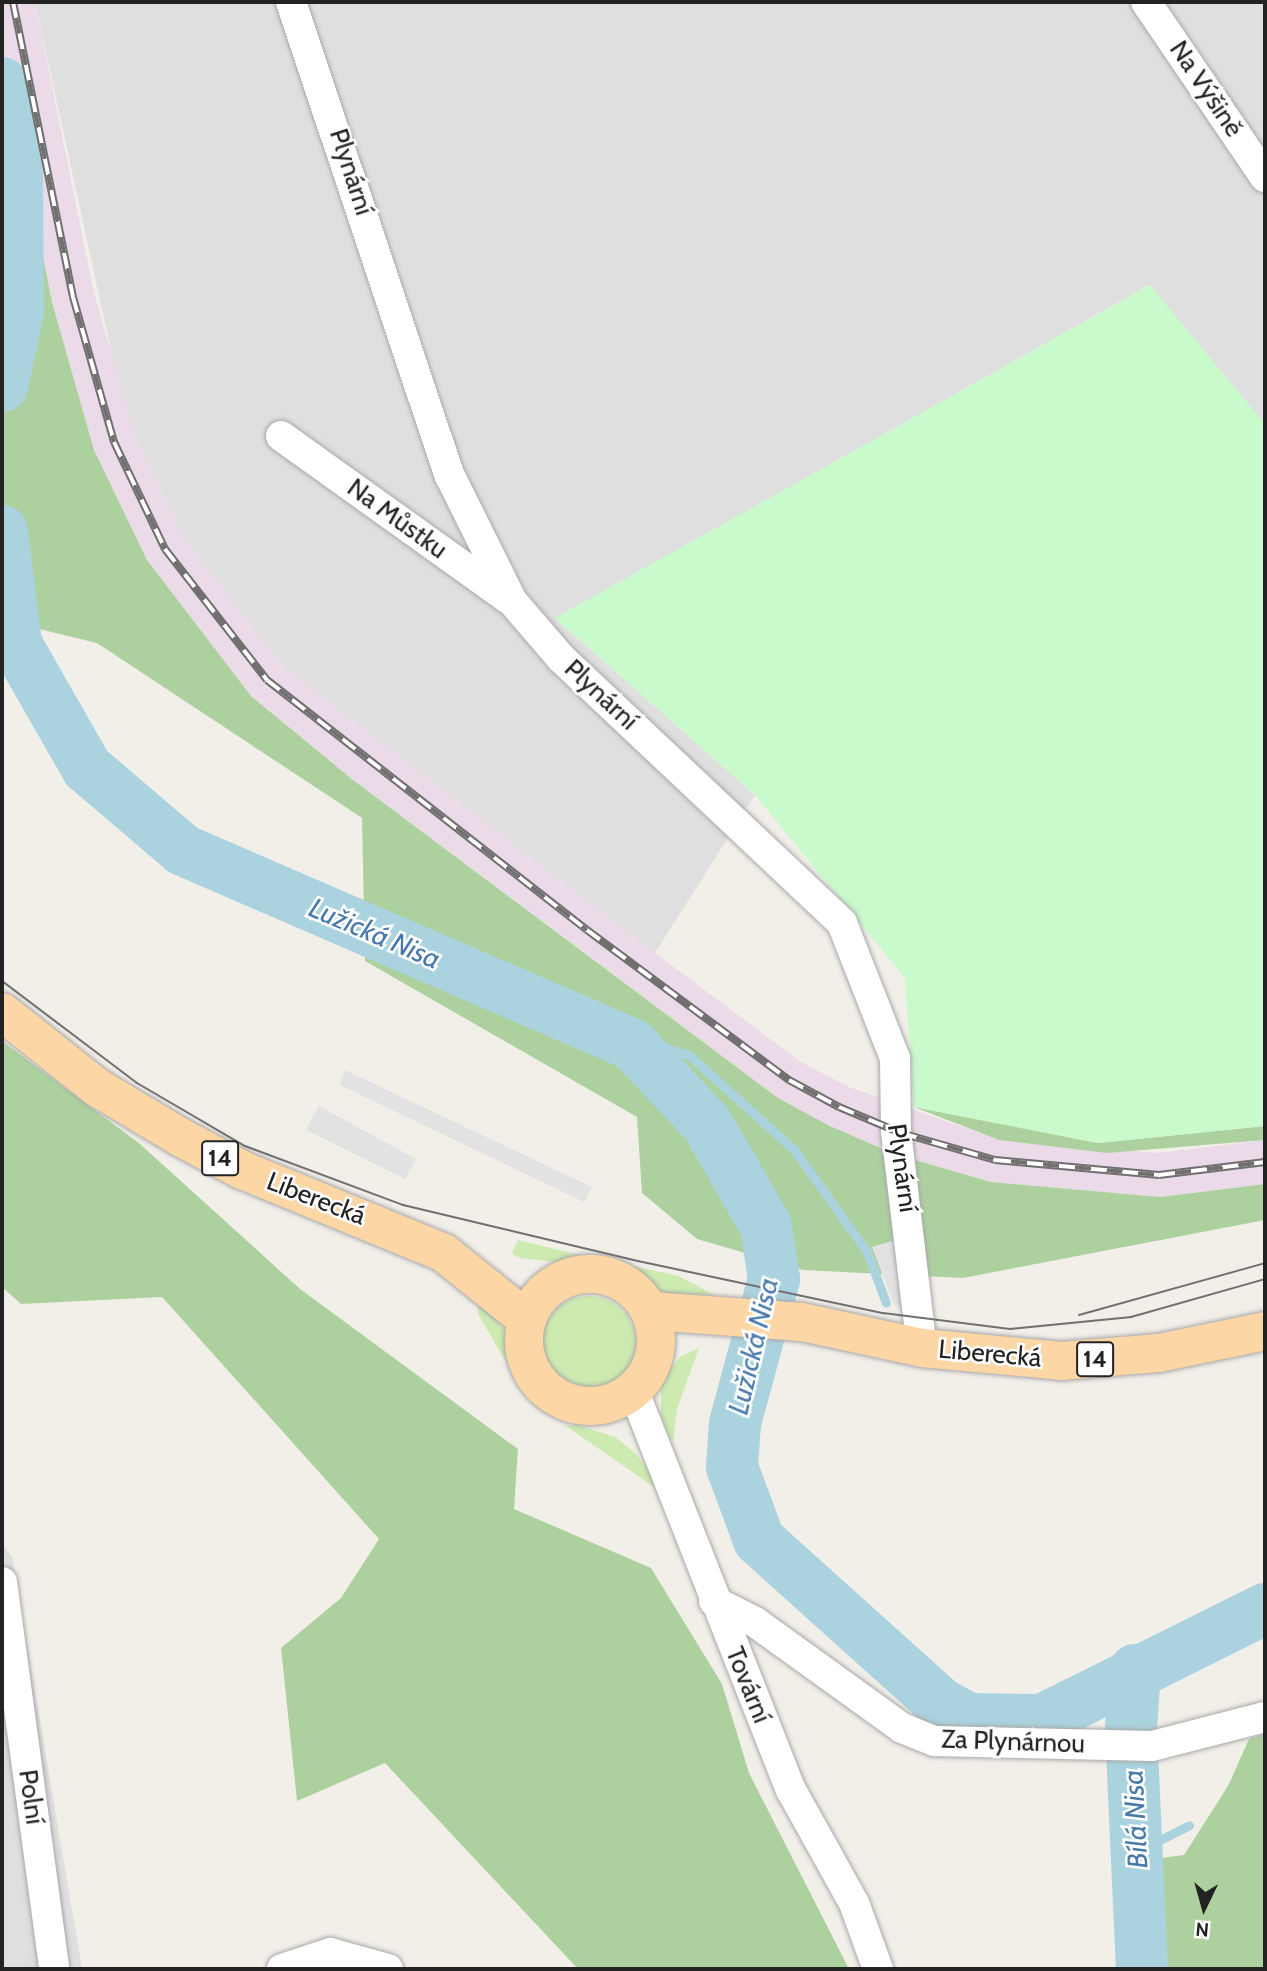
<!DOCTYPE html>
<html>
<head>
<meta charset="utf-8">
<style>
	body { margin:0 }
	#map { position:relative; width:1267px; height:1971px; overflow:hidden; background:#f2efe9; font-family:Cabin,sans-serif }
	div>[style] { position:absolute }
	[style*='--x'] { left:calc(var(--x)*1px); top:calc(var(--y)*1px); width:calc(var(--w)*1px); rotate:calc(var(--a)*1deg) }
	.residential>* { inset:0; background:#e0dfdf }
	.industrial>* { inset:0; background:#ebdbe8 }
	.grass>* { inset:0; background:#cdebb0 }
	.round { border-radius:50% }
	.forest>* { inset:0; background:#add19e }
	.park>* { inset:0; background:#c8facc }
	.parking>* { inset:0; background:#e2e2e2 }
	.stream>* { height:9px; margin:-4.5px; padding:0 4.5px; transform-origin:4.5px; border-radius:4.5px; background:#aad3df }
	.river>* { height:52px; margin:-26px; padding:0 26px; transform-origin:26px; border-radius:26px; background:#aad3df }
	.roads { filter:drop-shadow(0 0 2px #a9a9a9) drop-shadow(0 0 2px #a9a9a9) }
	.minor>* { height:30px; margin:-15px; padding:0 15px; transform-origin:15px; border-radius:15px; background:#fff }
	.major>* { height:38px; margin:-19px; padding:0 19px; transform-origin:19px; border-radius:19px; background:#fcd6a4 }
	.major>.ring { margin:-19px; padding:0; box-sizing:content-box; background:none; border:38px solid #fcd6a4; border-radius:50% }
	.tram>* { height:2px; margin:-1px; padding:0 1px; transform-origin:1px; border-radius:1px; background:#707070 }
	.rail>* { height:8px; margin-top:-4px; transform-origin:0; background:repeating-linear-gradient(90deg,#fff 0 16px,#707070 0 32px); box-sizing:border-box; border-block:2px solid #707070 }
	span { translate:-50% -50%; white-space:nowrap; text-align:center; line-height:1.15; -webkit-text-stroke:5px #fff; paint-order:stroke }
	.shield-label span { padding:2px 5px; background:#fff; border:2px solid; border-radius:5px; -webkit-text-stroke-width:0 }
	.shield-label { font-size:24px; color:#222; font-weight:700 }
	.street-label { font-size:26px; color:#222 }
	.water-label { font-size:28px; color:#4a7aab; font-style:italic }
	.frame { position:absolute; inset:0; border:4px solid #222; pointer-events:none }
	.north { position:absolute; left:1169px; top:1873px; width:70px; height:70px; -webkit-text-stroke:5px #fff; paint-order:stroke; rotate:185deg; font-size:19px; font-weight:700; line-height:28px; text-align:center; color:#222 }
	.north::after { content:''; display:block; margin:auto; width:24px; height:32px; background:#222; clip-path:polygon(50% 0,100% 100%,50% 72%,0 100%) }
</style>
</head>
<body>
<div id="map">
	<div class="residential">
		<div style="clip-path:polygon(35px 2px,1265px 2px,1265px 424px,1149px 285px,556px 619px,755px 795px,655px 953px,282px 665px,184px 538px,135px 435px,117px 378px)"></div>
		<div style="clip-path:polygon(2px 1544px,12px 1557px,82px 1969px,2px 1969px)"></div>
	</div>
	<div class="industrial">
		<div style="clip-path:polygon(2px 2px,35px 2px,94px 293px,135px 435px,184px 538px,282px 665px,655px 953px,801px 1062px,849px 1087px,1000px 1140px,1158px 1153px,1265px 1140px,1265px 1184px,1160px 1197px,991px 1182px,894px 1154px,830px 1126px,778px 1098px,353px 780px,251px 696px,147px 560px,94px 450px,52px 302px,2px 50px)"></div>
	</div>
	<div class="grass">
		<div style="clip-path:polygon(518px 1240px,584px 1256px,564px 1263px,520px 1258px,512px 1254px)"></div>
		<div style="clip-path:polygon(619px 1263px,679px 1276px,714px 1295px,666px 1294px)"></div>
		<div class="round" style="left:542px;top:1296px;width:94px;height:94px"></div>
		<div style="clip-path:polygon(487px 1306px,505px 1332px,506px 1362px,478px 1314px,478px 1307px)"></div>
		<div style="clip-path:polygon(699px 1348px,677px 1409px,673px 1443px,661px 1419px,661px 1380px,680px 1357px)"></div>
		<div style="clip-path:polygon(579px 1425px,615px 1437px,635px 1453px,654px 1477px,654px 1487px,566px 1426px)"></div>
	</div>
	<div class="forest">
		<div style="clip-path:polygon(2px 50px,52px 302px,94px 450px,147px 560px,251px 696px,353px 780px,778px 1098px,830px 1126px,894px 1154px,991px 1182px,1160px 1197px,1265px 1184px,1265px 1220px,963px 1278px,803px 1270px,697px 1239px,642px 1193px,637px 1117px,365px 961px,362px 818px,97px 643px,2px 620px)"></div>
		<div style="clip-path:polygon(2px 1041px,140px 1144px,300px 1289px,518px 1449px,514px 1509px,651px 1568px,722px 1684px,749px 1773px,849px 1969px,578px 1969px,385px 1763px,297px 1801px,281px 1648px,341px 1598px,379px 1539px,162px 1297px,21px 1304px,2px 1287px)"></div>
		<div style="clip-path:polygon(914px 1107px,1098px 1143px,1265px 1126px,1265px 1140px,1107px 1153px,999px 1140px)"></div>
		<div style="clip-path:polygon(1265px 1734px,1265px 1969px,1154px 1969px,1146px 1860px,1184px 1855px,1228px 1786px,1249px 1739px)"></div>
	</div>
	<div class="park">
		<div style="clip-path:polygon(1150px 285px,1265px 424px,1265px 1126px,1098px 1143px,914px 1107px,905px 978px,755px 795px,555px 618px)"></div>
	</div>
	<div class="parking">
		<div style="clip-path:polygon(345px 1070px,592px 1187px,584px 1202px,340px 1085px)"></div>
		<div style="clip-path:polygon(319px 1106px,416px 1159px,405px 1179px,306px 1130px)"></div>
		<div style="clip-path:polygon(899px 1239px,911px 1307px,894px 1305px,872px 1247px)"></div>
	</div>
	<div class="stream">
		<div style="--x:576;--y:1018;--w:120;--a:18.4"></div>
		<div style="--x:690;--y:1056;--w:142;--a:42.1"></div>
		<div style="--x:795;--y:1151;--w:124;--a:54.5"></div>
		<div style="--x:867;--y:1252;--w:54;--a:69.6"></div>
		<div style="--x:1135;--y:1834;--w:22;--a:21"></div>
		<div style="--x:1156;--y:1842;--w:37;--a:-27"></div>
	</div>
	<div class="river">
		<div style="--x:2;--y:83;--w:92;--a:80.6"></div>
		<div style="--x:17;--y:174;--w:137;--a:89.6"></div>
		<div style="--x:18;--y:311;--w:77;--a:102"></div>
		<div style="--x:2;--y:531;--w:114;--a:82.9"></div>
		<div style="--x:16;--y:644;--w:143;--a:60.2"></div>
		<div style="--x:87;--y:768;--w:126;--a:40.5"></div>
		<div style="--x:183;--y:850;--w:490;--a:23.4"></div>
		<div style="--x:633;--y:1045;--w:108;--a:46.9"></div>
		<div style="--x:707;--y:1124;--w:118;--a:60"></div>
		<div style="--x:766;--y:1226;--w:54;--a:81.4"></div>
		<div style="--x:774;--y:1279;--w:150;--a:105.1"></div>
		<div style="--x:735;--y:1424;--w:43;--a:94"></div>
		<div style="--x:732;--y:1467;--w:78;--a:69.7"></div>
		<div style="--x:759;--y:1540;--w:245;--a:42"></div>
		<div style="--x:941;--y:1704;--w:32;--a:28"></div>
		<div style="--x:969;--y:1719;--w:73;--a:0.8"></div>
		<div style="--x:1042;--y:1720;--w:249;--a:-26.5"></div>
		<div style="--x:1135;--y:1670;--w:58;--a:93.9"></div>
		<div style="--x:1131;--y:1728;--w:241;--a:87.4"></div>
	</div>
	<div class="roads">
		<div class="minor">
			<div style="--x:291;--y:2;--w:500;--a:71.5"></div>
			<div style="--x:450;--y:476;--w:140;--a:63.6"></div>
			<div style="--x:512;--y:601;--w:75;--a:49.3"></div>
			<div style="--x:561;--y:658;--w:386;--a:43.3"></div>
			<div style="--x:842;--y:923;--w:145;--a:68.6"></div>
			<div style="--x:895;--y:1058;--w:73;--a:89.2"></div>
			<div style="--x:896;--y:1131;--w:219;--a:83.2"></div>
			<div style="--x:1146;--y:2;--w:212;--a:55.8"></div>
			<div style="--x:281;--y:436;--w:280;--a:35.6"></div>
			<div style="--x:634;--y:1392;--w:428;--a:68.5"></div>
			<div style="--x:791;--y:1790;--w:129;--a:60.9"></div>
			<div style="--x:854;--y:1903;--w:70;--a:70"></div>
			<div style="--x:2;--y:1582;--w:390;--a:82.3"></div>
			<div style="--x:714;--y:1601;--w:46;--a:27.1"></div>
			<div style="--x:755;--y:1622;--w:181;--a:35.8"></div>
			<div style="--x:902;--y:1728;--w:35;--a:22"></div>
			<div style="--x:934;--y:1741;--w:218;--a:1.3"></div>
			<div style="--x:1152;--y:1746;--w:117;--a:-14.4"></div>
			<div style="--x:282;--y:1969;--w:51;--a:-18.4"></div>
			<div style="--x:330;--y:1953;--w:60;--a:15.4"></div>
		</div>
		<div class="major">
			<div style="--x:2;--y:1012;--w:122;--a:38.4"></div>
			<div style="--x:98;--y:1088;--w:96;--a:30.9"></div>
			<div style="--x:180;--y:1137;--w:70;--a:28"></div>
			<div style="--x:242;--y:1170;--w:218;--a:22.3"></div>
			<div style="--x:444;--y:1253;--w:105;--a:38.8"></div>
			<div class="ring" style="left:524px;top:1274px;width:94px;height:94px"></div>
			<div style="--x:652;--y:1311;--w:150;--a:4.2"></div>
			<div style="--x:802;--y:1322;--w:123;--a:12.2"></div>
			<div style="--x:922;--y:1348;--w:140;--a:5.3"></div>
			<div style="--x:1061;--y:1361;--w:98;--a:-4.7"></div>
			<div style="--x:1159;--y:1353;--w:108;--a:-11.7"></div>
		</div>
	</div>
	<div class="tram">
		<div style="--x:2;--y:981;--w:169;--a:37.1"></div>
		<div style="--x:137;--y:1083;--w:125;--a:30.3"></div>
		<div style="--x:245;--y:1146;--w:169;--a:20.5"></div>
		<div style="--x:403;--y:1205;--w:236;--a:13.4"></div>
		<div style="--x:633;--y:1260;--w:256;--a:12"></div>
		<div style="--x:883;--y:1313;--w:128;--a:7.2"></div>
		<div style="--x:1010;--y:1329;--w:122;--a:-5.7"></div>
		<div style="--x:1131;--y:1317;--w:139;--a:-15.8"></div>
		<div style="--x:1079;--y:1315;--w:193;--a:-15.6"></div>
	</div>
	<div class="rail">
		<div style="--x:13;--y:2;--w:301;--a:78.5"></div>
		<div style="--x:73;--y:297;--w:151;--a:74.2"></div>
		<div style="--x:114;--y:442;--w:119;--a:64.5"></div>
		<div style="--x:165;--y:549;--w:166;--a:52.1"></div>
		<div style="--x:267;--y:680;--w:406;--a:38"></div>
		<div style="--x:587;--y:930;--w:252;--a:36.6"></div>
		<div style="--x:789;--y:1080;--w:57;--a:28.4"></div>
		<div style="--x:839;--y:1107;--w:67;--a:22.8"></div>
		<div style="--x:901;--y:1133;--w:98;--a:16"></div>
		<div style="--x:995;--y:1160;--w:165;--a:5.2"></div>
		<div style="--x:1159;--y:1175;--w:107;--a:-7"></div>
	</div>
	<div class="shield-label">
		<span style="left:220px;top:1158px">14</span>
		<span style="left:1095px;top:1359px">14</span>
	</div>
	<div class="street-label">
		<span style="left:1206px;top:89px;rotate:56deg">Na Výšině</span>
		<span style="left:351px;top:172px;rotate:72deg">Plynární</span>
		<span style="left:397px;top:519px;rotate:36deg">Na Můstku</span>
		<span style="left:601px;top:695px;rotate:43deg">Plynární</span>
		<span style="left:902px;top:1168px;rotate:82deg">Plynární</span>
		<span style="left:316px;top:1199px;rotate:21deg">Liberecká</span>
		<span style="left:990px;top:1354px;rotate:5deg">Liberecká</span>
		<span style="left:748px;top:1685px;rotate:68deg">Tovární</span>
		<span style="left:1013px;top:1742px;rotate:2deg">Za Plynárnou</span>
		<span style="left:31px;top:1797px;rotate:82deg">Polní</span>
	</div>
	<div class="water-label">
		<span style="left:375px;top:933px;rotate:23deg">Lužická Nisa</span>
		<span style="left:753px;top:1346px;rotate:-77deg">Lužická Nisa</span>
		<span style="left:1135px;top:1819px;rotate:-93deg">Bílá Nisa</span>
	</div>
	<div class="frame"></div>
	<div class="north">N</div>
</div>
</body>
</html>
